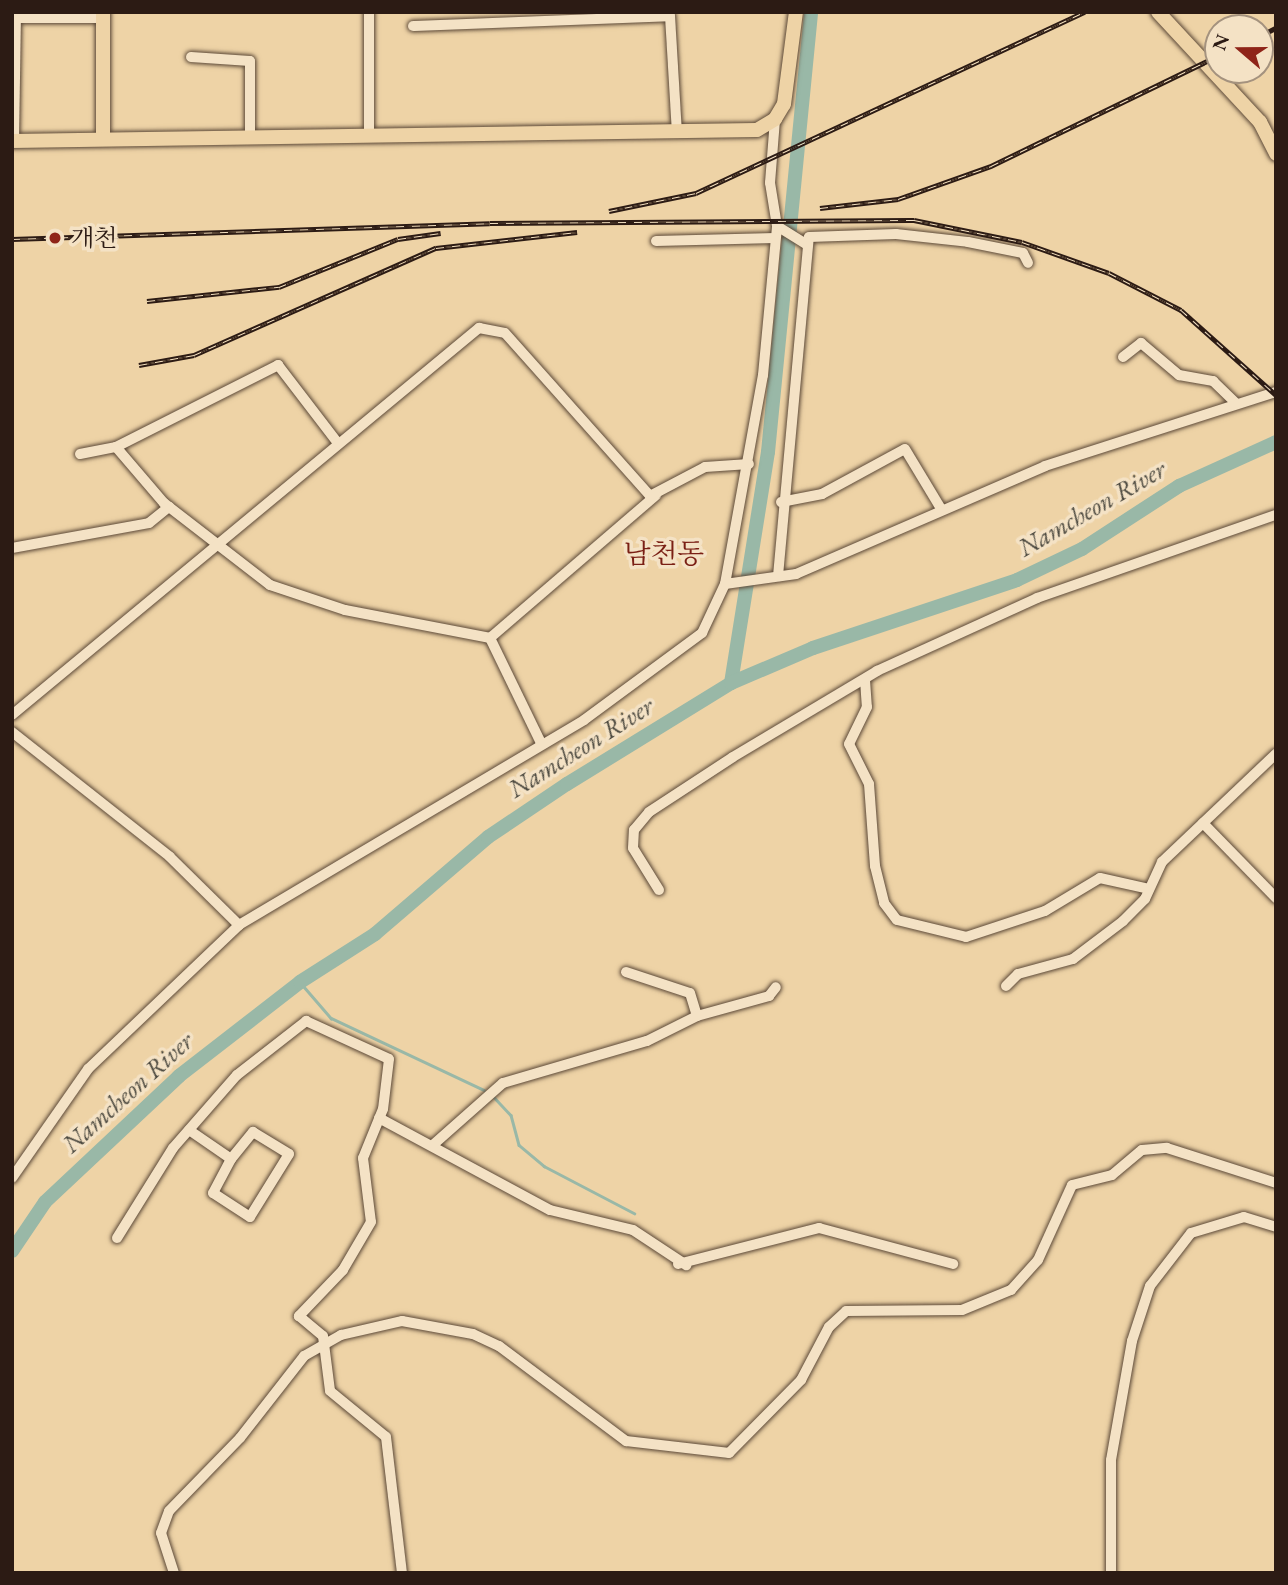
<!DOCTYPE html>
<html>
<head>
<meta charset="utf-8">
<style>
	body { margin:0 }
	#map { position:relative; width:1288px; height:1585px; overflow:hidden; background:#eed3a6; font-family:"EB Garamond","Noto Serif KR",serif }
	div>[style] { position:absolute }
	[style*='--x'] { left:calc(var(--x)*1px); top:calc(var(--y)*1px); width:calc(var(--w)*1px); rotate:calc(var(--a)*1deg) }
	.stream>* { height:2.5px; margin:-1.25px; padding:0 1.25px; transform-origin:1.25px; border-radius:1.25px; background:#99b8a7 }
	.river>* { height:14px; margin:-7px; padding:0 7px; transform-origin:7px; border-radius:7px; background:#99b8a7 }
	.roads { filter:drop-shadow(0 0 2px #5c4938) drop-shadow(0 0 2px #5c4938) }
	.minor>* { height:10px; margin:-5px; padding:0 5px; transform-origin:5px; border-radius:5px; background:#f4e2c5 }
	.major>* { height:14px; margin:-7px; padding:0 7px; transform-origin:7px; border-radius:7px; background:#eed3a6 }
	.rail>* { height:5px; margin-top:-2.5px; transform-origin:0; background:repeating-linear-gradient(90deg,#f4e2c5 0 8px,#2c1b14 0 16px); box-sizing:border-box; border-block:2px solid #2c1b14 }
	.dots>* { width:19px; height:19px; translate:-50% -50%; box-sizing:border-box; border:4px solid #f4e2c5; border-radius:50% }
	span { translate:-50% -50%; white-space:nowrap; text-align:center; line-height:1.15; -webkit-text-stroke:7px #f4e2c5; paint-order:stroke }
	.poi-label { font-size:24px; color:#2c1b14 }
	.left { translate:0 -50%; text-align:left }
	.water-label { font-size:26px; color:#4d4a40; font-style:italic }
	.quarter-label { font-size:28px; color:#7a1f14 }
	.frame { position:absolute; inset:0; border:14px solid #2c1b14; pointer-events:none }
	.north { position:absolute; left:1204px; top:14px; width:70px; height:70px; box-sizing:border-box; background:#f4e2c5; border:2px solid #a4927e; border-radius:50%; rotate:290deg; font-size:19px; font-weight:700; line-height:28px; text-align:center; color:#2c1b14 }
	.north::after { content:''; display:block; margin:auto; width:24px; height:32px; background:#8f2418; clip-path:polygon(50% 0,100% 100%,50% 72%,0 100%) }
</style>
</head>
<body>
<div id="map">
	<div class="stream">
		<div style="--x:300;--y:982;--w:48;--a:49.3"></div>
		<div style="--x:331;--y:1018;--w:169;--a:25.2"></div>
		<div style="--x:493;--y:1096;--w:26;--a:47"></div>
		<div style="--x:511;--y:1115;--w:31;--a:75"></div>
		<div style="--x:519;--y:1145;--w:33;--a:40"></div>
		<div style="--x:544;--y:1166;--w:102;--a:27.6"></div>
	</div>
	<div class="river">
		<div style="--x:731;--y:683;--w:234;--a:-80.9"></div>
		<div style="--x:768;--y:452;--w:442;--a:-84.4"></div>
		<div style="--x:12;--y:1251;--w:59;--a:-56"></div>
		<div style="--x:45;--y:1202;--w:184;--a:-43.2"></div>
		<div style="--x:179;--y:1076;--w:153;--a:-37.8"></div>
		<div style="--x:300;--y:982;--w:89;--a:-32.6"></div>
		<div style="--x:375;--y:934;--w:149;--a:-40.6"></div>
		<div style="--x:488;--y:837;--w:95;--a:-33.9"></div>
		<div style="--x:567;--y:784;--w:193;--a:-31.6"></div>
		<div style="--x:731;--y:683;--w:89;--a:-23.1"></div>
		<div style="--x:813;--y:648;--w:215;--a:-18.4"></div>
		<div style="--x:1017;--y:580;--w:72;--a:-25.5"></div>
		<div style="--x:1082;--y:549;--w:116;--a:-33"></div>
		<div style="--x:1179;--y:486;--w:107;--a:-24.4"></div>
	</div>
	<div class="roads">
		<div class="minor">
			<div style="--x:369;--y:12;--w:123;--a:90"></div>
			<div style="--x:413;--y:26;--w:257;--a:-2.2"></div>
			<div style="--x:670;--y:16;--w:117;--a:86.6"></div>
			<div style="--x:191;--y:57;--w:59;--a:3.9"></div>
			<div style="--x:250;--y:61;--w:78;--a:90"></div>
			<div style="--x:14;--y:141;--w:123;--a:-89.1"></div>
			<div style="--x:16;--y:18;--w:87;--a:0"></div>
			<div style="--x:777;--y:226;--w:36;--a:32"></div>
			<div style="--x:656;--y:241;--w:119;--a:-1.4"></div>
			<div style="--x:1123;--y:357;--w:23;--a:-38"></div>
			<div style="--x:1141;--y:343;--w:50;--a:40.1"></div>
			<div style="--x:1179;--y:375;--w:35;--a:10"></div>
			<div style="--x:1213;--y:381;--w:32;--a:44"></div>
			<div style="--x:116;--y:447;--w:74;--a:49.4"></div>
			<div style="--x:164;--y:503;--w:134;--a:37.7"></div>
			<div style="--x:270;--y:585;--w:79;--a:18.4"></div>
			<div style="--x:345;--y:610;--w:148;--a:10.9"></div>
			<div style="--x:80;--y:454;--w:37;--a:-11"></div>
			<div style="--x:116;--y:447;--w:182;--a:-26.8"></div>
			<div style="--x:278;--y:365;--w:97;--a:52.5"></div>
			<div style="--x:781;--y:502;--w:42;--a:-11"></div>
			<div style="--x:822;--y:494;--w:94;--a:-28.5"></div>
			<div style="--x:905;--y:449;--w:68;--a:58.9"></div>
			<div style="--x:12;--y:548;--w:139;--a:-10.3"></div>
			<div style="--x:149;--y:523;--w:26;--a:-39"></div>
			<div style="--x:778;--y:576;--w:340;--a:-84.8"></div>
			<div style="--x:809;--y:237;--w:87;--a:-2"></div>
			<div style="--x:896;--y:234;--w:72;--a:6.3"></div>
			<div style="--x:968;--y:242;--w:56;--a:11.3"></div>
			<div style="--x:1023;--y:253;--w:11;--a:63"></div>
			<div style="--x:725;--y:584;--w:72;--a:-8"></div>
			<div style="--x:796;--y:574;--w:271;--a:-23.4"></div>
			<div style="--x:1045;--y:466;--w:243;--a:-17.8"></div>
			<div style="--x:865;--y:680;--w:27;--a:86"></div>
			<div style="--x:867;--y:707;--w:41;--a:115.9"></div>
			<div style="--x:849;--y:744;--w:45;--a:63.4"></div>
			<div style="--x:869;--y:784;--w:82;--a:85.8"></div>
			<div style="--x:875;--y:866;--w:38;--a:76"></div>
			<div style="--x:884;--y:903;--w:21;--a:53"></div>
			<div style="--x:897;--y:920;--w:71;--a:13.8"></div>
			<div style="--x:966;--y:937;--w:83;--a:-18.2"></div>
			<div style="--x:1045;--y:911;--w:64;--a:-31"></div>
			<div style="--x:1100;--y:878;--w:50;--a:12.7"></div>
			<div style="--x:12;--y:715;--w:607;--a:-39.65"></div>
			<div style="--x:479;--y:328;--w:26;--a:11"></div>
			<div style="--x:505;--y:333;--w:218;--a:48.3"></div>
			<div style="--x:650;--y:496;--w:62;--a:-27.8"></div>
			<div style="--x:705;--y:467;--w:44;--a:-3.9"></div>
			<div style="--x:12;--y:732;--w:201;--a:38.3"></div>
			<div style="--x:170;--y:857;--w:97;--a:44.6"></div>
			<div style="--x:541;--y:743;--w:117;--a:-115.9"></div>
			<div style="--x:490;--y:638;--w:219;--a:-40.7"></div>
			<div style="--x:1203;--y:823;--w:105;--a:45.8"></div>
			<div style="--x:659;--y:890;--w:49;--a:-121.8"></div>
			<div style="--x:633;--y:848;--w:18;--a:-87"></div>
			<div style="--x:634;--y:830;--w:23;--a:-50"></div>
			<div style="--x:649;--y:812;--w:100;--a:-33.2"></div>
			<div style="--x:733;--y:757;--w:168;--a:-30.8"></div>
			<div style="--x:877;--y:671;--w:176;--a:-24.5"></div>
			<div style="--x:1037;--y:598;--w:253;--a:-19.2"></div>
			<div style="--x:626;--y:972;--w:67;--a:18.2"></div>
			<div style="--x:690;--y:993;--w:24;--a:73"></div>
			<div style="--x:1006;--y:986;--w:17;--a:-45"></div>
			<div style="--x:1018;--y:974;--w:57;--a:-15.3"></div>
			<div style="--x:1073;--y:959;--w:63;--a:-37.2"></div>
			<div style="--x:1123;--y:921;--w:31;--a:-45"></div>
			<div style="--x:1145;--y:899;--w:41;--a:-65.3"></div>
			<div style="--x:1162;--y:862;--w:157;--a:-43.5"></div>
			<div style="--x:379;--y:1118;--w:194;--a:28.3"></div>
			<div style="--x:550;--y:1210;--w:85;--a:13.5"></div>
			<div style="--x:633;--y:1230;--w:64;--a:33.4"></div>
			<div style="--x:189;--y:1130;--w:51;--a:34.6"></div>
			<div style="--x:231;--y:1159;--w:35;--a:-51"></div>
			<div style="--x:253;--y:1132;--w:42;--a:31.4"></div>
			<div style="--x:289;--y:1154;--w:74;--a:121.8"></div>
			<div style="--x:250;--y:1217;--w:44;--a:-147"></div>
			<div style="--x:213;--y:1193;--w:38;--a:-62"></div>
			<div style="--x:434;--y:1144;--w:92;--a:-41.5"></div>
			<div style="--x:503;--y:1083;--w:150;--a:-16.3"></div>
			<div style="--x:647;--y:1041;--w:56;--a:-26.6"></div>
			<div style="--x:697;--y:1016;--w:75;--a:-15.5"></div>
			<div style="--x:769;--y:996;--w:11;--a:-52"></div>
			<div style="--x:12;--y:1178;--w:133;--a:-55.1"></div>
			<div style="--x:88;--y:1069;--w:209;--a:-43.6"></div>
			<div style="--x:239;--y:925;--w:401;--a:-30.7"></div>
			<div style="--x:584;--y:720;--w:147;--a:-36.4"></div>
			<div style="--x:702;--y:633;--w:54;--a:-64.9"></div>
			<div style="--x:725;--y:584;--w:212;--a:-79.7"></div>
			<div style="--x:763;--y:375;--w:150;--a:-84.6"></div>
			<div style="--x:777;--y:226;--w:44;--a:-99.2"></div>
			<div style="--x:770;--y:183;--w:64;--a:-85.5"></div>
			<div style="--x:117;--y:1238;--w:106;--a:-58.1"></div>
			<div style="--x:173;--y:1148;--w:97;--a:-48.8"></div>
			<div style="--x:237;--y:1075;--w:88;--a:-38"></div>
			<div style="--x:306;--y:1021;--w:91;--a:24.6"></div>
			<div style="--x:389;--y:1059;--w:50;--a:96.8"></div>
			<div style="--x:383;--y:1109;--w:53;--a:112.2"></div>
			<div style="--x:363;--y:1158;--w:64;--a:82.9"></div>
			<div style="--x:371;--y:1222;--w:56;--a:120.3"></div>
			<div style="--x:343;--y:1270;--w:64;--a:133.7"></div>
			<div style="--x:299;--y:1316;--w:31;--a:40"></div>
			<div style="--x:323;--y:1336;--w:55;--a:82.7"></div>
			<div style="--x:330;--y:1391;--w:72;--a:39.4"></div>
			<div style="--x:386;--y:1437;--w:137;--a:83.3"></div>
			<div style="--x:678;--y:1264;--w:146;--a:-14.3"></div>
			<div style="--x:819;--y:1228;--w:139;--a:15"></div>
			<div style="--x:174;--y:1573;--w:42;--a:-108"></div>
			<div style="--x:161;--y:1533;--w:23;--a:-70"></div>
			<div style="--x:169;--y:1511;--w:102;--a:-45.8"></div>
			<div style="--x:240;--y:1438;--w:104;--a:-52"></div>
			<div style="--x:304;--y:1356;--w:43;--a:-29.6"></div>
			<div style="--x:341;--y:1335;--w:63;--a:-12.9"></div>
			<div style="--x:402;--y:1321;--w:72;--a:10.4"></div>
			<div style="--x:473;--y:1334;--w:29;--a:25"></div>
			<div style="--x:499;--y:1346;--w:159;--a:36.8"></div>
			<div style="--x:626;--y:1441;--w:104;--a:6.6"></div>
			<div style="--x:729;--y:1453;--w:103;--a:-45.4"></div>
			<div style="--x:801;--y:1380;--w:60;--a:-62.2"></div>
			<div style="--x:829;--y:1327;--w:23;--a:-43"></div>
			<div style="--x:846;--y:1311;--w:116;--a:-0.5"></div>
			<div style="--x:962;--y:1310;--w:53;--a:-22.2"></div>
			<div style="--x:1011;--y:1290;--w:40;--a:-48"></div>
			<div style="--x:1038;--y:1260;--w:82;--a:-65.6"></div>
			<div style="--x:1072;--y:1185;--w:41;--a:-14"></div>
			<div style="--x:1112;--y:1175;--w:39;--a:-40"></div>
			<div style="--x:1142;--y:1150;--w:25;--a:-5"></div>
			<div style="--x:1167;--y:1148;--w:114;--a:17.8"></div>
			<div style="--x:1111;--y:1573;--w:113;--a:-90"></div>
			<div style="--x:1111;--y:1460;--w:121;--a:-80"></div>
			<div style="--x:1132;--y:1341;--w:58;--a:-71.9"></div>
			<div style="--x:1150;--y:1286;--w:67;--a:-52.3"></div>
			<div style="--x:1191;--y:1233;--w:55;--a:-16.8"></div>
			<div style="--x:1244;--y:1217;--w:34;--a:17"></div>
		</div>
		<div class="major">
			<div style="--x:1158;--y:12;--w:150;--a:47.2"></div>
			<div style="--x:1260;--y:122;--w:36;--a:63"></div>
			<div style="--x:103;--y:139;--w:127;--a:-90"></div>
			<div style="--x:12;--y:141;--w:745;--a:-0.85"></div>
			<div style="--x:757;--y:130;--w:21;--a:-31"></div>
			<div style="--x:775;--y:119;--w:17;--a:-59"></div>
			<div style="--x:784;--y:104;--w:93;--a:-82.6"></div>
		</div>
	</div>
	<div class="rail">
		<div style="--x:1260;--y:36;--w:18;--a:-27"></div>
		<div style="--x:820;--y:208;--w:79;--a:-6.6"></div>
		<div style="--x:898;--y:199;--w:99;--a:-19.5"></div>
		<div style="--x:991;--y:166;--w:252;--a:-25.9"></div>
		<div style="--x:609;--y:211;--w:89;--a:-11.7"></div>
		<div style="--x:696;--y:193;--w:429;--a:-25"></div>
		<div style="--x:12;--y:239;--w:478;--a:-1.9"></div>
		<div style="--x:490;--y:223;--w:424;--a:-0.4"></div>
		<div style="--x:914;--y:220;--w:110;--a:11.5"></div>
		<div style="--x:1022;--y:242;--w:92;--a:19.6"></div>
		<div style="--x:1109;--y:273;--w:81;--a:27.2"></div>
		<div style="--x:1181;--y:310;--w:127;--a:41.8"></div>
		<div style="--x:147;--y:301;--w:133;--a:-6.1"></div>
		<div style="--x:279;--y:287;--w:128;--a:-22"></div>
		<div style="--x:398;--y:239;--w:43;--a:-7.9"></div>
		<div style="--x:139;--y:365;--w:56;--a:-10.3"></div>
		<div style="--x:194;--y:355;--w:265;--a:-23.9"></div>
		<div style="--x:436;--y:248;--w:142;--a:-6.5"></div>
	</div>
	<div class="dots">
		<div style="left:55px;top:238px;background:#8f2418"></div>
	</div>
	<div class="poi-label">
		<span class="left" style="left:71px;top:238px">개천</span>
	</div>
	<div class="water-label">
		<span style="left:1092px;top:509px;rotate:-30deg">Namcheon River</span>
		<span style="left:581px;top:748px;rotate:-32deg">Namcheon River</span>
		<span style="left:128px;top:1093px;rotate:-42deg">Namcheon River</span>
	</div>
	<div class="quarter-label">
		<span style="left:664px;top:553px">남천동</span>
	</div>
	<div class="frame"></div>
	<div class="north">N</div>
</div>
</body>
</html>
